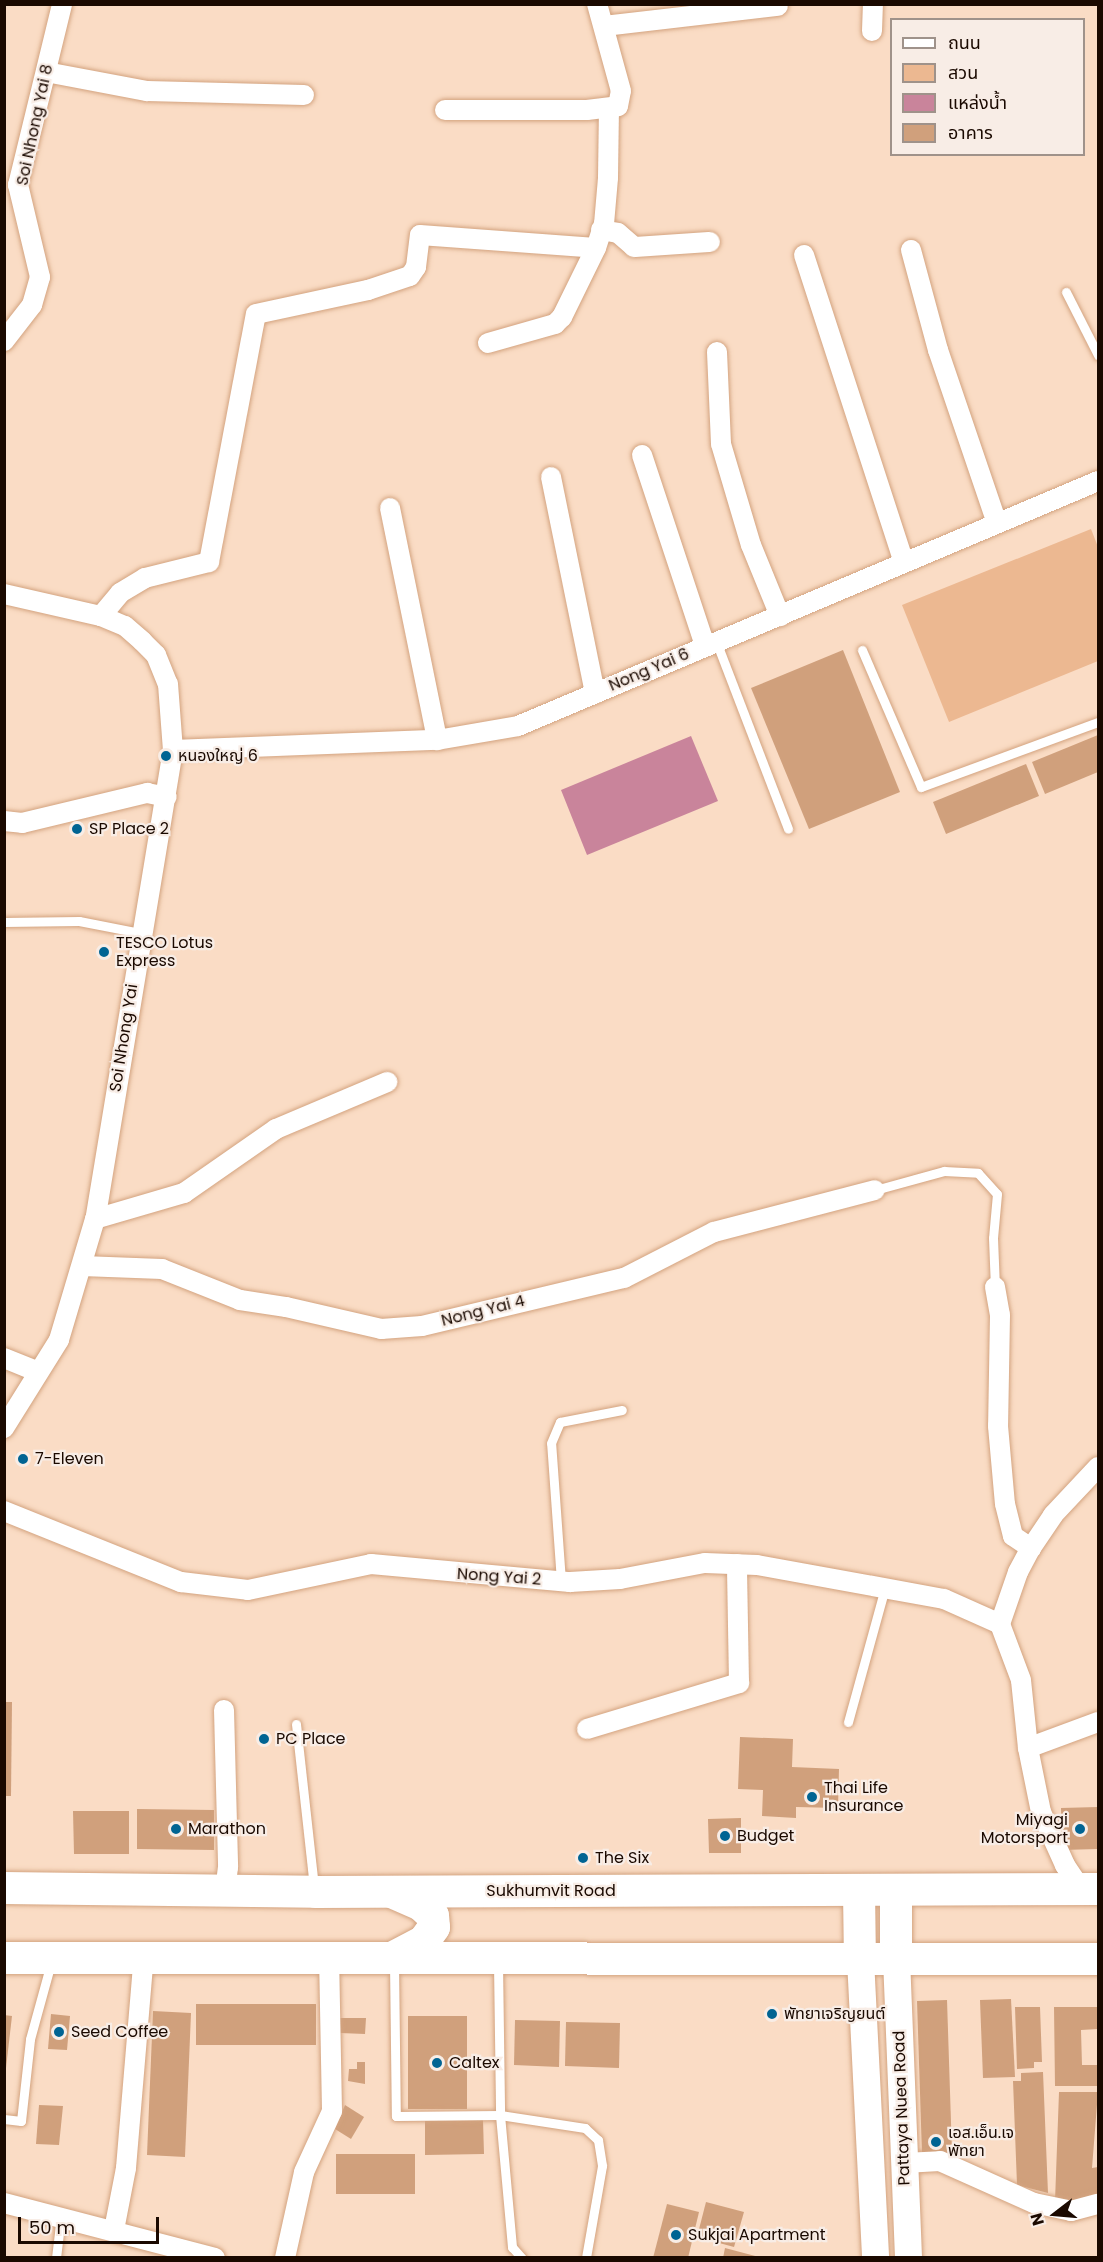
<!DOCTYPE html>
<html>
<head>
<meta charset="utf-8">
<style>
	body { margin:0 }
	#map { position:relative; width:1103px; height:2262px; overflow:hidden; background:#fadcc5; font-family:Poppins,"Noto Sans Thai",sans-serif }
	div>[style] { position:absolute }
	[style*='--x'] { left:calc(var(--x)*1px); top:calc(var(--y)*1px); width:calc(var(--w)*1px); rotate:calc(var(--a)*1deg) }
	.green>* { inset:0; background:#ecb891 }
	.water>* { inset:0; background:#c9849b }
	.building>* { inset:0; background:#d0a07c }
	.roads { filter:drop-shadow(0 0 2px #d3a37f) drop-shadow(0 0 2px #d3a37f) }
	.service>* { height:9px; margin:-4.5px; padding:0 4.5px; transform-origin:4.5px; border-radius:4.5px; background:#fff }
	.minor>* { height:20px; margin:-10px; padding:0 10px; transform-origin:10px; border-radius:10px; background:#fff }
	.secondary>* { height:27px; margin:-13.5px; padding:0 13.5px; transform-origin:13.5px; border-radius:13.5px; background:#fff }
	.trunk>* { height:32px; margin:-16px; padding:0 16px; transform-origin:16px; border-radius:16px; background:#fff }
	.dots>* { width:16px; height:16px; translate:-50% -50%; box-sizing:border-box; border:3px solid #f8ede6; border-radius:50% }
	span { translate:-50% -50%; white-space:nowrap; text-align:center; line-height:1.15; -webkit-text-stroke:4.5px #f8ede6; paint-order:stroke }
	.street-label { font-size:16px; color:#1a0900 }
	.poi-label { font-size:16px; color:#1a0900 }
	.left { translate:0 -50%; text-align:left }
	.right { translate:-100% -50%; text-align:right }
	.frame { position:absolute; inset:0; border:6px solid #1a0900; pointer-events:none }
	.legend { position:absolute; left:890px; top:18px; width:195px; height:138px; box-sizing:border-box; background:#f8ede6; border:2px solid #9f928a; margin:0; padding:8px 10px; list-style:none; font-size:18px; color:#1a0900 }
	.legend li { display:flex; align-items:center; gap:12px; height:30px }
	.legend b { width:30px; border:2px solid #9f928a }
	.north { position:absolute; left:1025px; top:2184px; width:60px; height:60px; -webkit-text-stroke:4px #f8ede6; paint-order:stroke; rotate:254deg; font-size:16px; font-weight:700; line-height:24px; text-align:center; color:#1a0900 }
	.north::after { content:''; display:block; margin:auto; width:21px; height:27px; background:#1a0900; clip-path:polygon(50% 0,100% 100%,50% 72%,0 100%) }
	.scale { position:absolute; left:18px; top:2217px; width:141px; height:27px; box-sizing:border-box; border:3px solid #1a0900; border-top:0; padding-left:8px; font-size:18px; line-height:21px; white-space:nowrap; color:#1a0900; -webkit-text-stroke:4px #f8ede6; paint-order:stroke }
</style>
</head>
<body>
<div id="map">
	<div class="green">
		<div style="clip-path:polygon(1091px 529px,1098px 547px,1098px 661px,949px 722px,902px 605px)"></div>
	</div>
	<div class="water">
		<div style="clip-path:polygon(691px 736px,718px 801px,587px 855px,561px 790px)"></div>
	</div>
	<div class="building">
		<div style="clip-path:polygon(843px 650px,900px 792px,809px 829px,751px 688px)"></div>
		<div style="clip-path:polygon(1098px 735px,1098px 772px,1045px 794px,1032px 762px)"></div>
		<div style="clip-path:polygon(1026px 764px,1039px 796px,946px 834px,933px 802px)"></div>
		<div style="clip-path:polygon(4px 1702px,12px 1702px,11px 1796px,4px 1796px)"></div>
		<div style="clip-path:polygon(740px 1737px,793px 1739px,792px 1767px,839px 1769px,838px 1808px,796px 1807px,796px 1818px,762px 1816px,763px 1790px,738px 1789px)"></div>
		<div style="clip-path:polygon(1098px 1807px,1098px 1849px,1062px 1850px,1061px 1808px)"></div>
		<div style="clip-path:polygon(137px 1809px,214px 1810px,214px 1850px,137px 1849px)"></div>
		<div style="clip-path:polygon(73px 1811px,129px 1811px,129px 1854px,74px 1854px)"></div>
		<div style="clip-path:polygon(741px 1818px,741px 1853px,709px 1853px,708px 1819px)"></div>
		<div style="clip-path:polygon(1011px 1999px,1015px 2077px,983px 2078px,980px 2000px)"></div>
		<div style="clip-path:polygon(947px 2000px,952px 2153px,922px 2154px,917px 2001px)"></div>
		<div style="clip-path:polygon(196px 2004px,316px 2004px,316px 2045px,196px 2045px)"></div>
		<div style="clip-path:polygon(1015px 2007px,1040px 2007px,1042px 2062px,1034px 2062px,1034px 2068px,1017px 2069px)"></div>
		<div style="clip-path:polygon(1054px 2007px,1098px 2007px,1098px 2029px,1081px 2030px,1082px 2065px,1098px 2065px,1098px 2086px,1055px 2086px)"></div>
		<div style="clip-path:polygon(153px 2011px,191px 2013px,185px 2157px,147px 2155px)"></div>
		<div style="clip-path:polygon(51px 2014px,70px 2016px,67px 2050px,48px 2049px)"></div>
		<div style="clip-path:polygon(4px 2015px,12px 2016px,6px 2068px,4px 2068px)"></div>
		<div style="clip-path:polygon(408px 2016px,467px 2016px,467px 2109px,408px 2109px)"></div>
		<div style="clip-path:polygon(340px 2018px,366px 2018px,365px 2034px,340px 2033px)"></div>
		<div style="clip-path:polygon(515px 2020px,560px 2021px,559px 2067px,514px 2065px)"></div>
		<div style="clip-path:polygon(566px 2022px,620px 2023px,619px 2068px,565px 2066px)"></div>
		<div style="clip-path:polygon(357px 2062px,365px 2062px,365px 2084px,348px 2081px,349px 2069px,357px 2069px)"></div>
		<div style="clip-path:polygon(1043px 2072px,1048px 2193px,1017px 2185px,1013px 2081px,1021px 2081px,1021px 2073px)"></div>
		<div style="clip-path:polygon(1059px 2092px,1098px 2092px,1092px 2168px,1098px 2167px,1098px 2196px,1081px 2202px,1055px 2201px)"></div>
		<div style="clip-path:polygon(39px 2105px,63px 2106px,59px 2145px,36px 2144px)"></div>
		<div style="clip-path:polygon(345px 2105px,364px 2117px,351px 2139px,335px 2129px)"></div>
		<div style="clip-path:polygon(483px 2120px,484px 2154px,425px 2155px,425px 2121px)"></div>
		<div style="clip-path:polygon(336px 2154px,415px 2154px,415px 2194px,336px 2194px)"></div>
		<div style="clip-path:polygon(706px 2202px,744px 2212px,734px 2247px,697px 2237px)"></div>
		<div style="clip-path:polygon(667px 2204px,699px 2212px,688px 2258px,653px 2258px)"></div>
		<div style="clip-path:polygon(725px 2248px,759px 2257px,759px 2258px,723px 2258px)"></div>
	</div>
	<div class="roads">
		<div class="service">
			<div style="--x:1066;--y:292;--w:71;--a:63.1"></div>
			<div style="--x:716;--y:641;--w:201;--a:69"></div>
			<div style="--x:862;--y:650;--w:149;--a:66.7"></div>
			<div style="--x:921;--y:787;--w:189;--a:-20.2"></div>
			<div style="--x:4;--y:922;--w:75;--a:-0.8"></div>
			<div style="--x:79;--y:921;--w:62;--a:11.1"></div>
			<div style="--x:875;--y:1190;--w:72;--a:-15.4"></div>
			<div style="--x:944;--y:1171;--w:34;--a:3"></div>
			<div style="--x:978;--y:1173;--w:28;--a:48"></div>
			<div style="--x:997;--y:1194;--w:44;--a:95.2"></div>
			<div style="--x:993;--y:1238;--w:49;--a:87.7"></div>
			<div style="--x:561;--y:1581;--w:138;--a:-94.1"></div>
			<div style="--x:551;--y:1443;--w:23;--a:-67"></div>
			<div style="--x:560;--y:1422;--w:63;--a:-11"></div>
			<div style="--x:848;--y:1722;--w:139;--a:-74.6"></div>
			<div style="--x:296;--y:1724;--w:163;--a:83.7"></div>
			<div style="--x:394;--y:1963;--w:153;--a:89.3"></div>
			<div style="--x:396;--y:2116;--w:104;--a:-0.6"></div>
			<div style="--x:500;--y:2115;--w:86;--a:8.7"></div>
			<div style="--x:585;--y:2128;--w:18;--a:43"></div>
			<div style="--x:598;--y:2140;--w:26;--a:81"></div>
			<div style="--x:602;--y:2166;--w:93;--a:99.9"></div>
			<div style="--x:498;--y:1963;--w:152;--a:89.2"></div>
			<div style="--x:500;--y:2115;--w:133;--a:84.8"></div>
			<div style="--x:512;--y:2247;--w:15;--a:48"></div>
			<div style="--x:4;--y:2119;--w:17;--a:7"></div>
			<div style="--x:21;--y:2121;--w:82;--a:-83.7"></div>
			<div style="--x:30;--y:2039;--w:79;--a:-74.6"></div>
			<div style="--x:56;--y:2258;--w:42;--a:-83.2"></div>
		</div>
		<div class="minor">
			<div style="--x:604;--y:26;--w:175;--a:-6.6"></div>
			<div style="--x:872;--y:31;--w:27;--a:-88"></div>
			<div style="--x:46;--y:72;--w:103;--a:10.7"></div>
			<div style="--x:147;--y:91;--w:157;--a:1.5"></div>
			<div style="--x:445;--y:110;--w:142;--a:0"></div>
			<div style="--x:587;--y:110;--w:31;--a:-7"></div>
			<div style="--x:618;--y:106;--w:15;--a:-79"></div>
			<div style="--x:621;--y:91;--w:90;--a:-105.4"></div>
			<div style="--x:601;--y:230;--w:17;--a:10"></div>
			<div style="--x:618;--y:233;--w:21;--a:41"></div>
			<div style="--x:634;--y:247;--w:76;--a:-3.8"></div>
			<div style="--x:911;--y:250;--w:104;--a:74.9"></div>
			<div style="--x:938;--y:350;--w:183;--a:71.2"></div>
			<div style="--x:804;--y:255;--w:323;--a:72"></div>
			<div style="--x:4;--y:341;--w:46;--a:-52.1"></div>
			<div style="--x:32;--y:305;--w:29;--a:-74"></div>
			<div style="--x:40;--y:277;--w:95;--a:-103.4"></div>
			<div style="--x:18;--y:185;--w:186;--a:-76.3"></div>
			<div style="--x:488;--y:343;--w:70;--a:-15.8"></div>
			<div style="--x:555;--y:324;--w:10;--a:-45"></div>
			<div style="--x:562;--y:317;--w:77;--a:-63.8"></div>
			<div style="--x:717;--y:352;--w:92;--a:87.5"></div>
			<div style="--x:721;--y:444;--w:105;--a:73.5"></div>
			<div style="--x:751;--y:545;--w:77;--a:67.8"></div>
			<div style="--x:642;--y:455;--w:201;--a:71.7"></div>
			<div style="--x:551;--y:477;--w:221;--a:78.5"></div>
			<div style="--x:390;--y:508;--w:237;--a:78.5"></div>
			<div style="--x:4;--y:594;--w:99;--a:12.8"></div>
			<div style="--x:101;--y:616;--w:26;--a:23"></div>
			<div style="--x:125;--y:626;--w:23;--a:41"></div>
			<div style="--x:142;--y:641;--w:20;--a:45"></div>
			<div style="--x:156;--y:655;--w:31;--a:68"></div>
			<div style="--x:168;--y:684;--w:66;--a:85.7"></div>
			<div style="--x:173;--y:750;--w:475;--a:99.4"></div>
			<div style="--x:95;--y:1219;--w:126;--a:106.6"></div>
			<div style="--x:59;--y:1340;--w:104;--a:122"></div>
			<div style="--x:101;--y:616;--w:30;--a:-50"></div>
			<div style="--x:120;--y:593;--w:29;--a:-31"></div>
			<div style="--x:145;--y:578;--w:66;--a:-14"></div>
			<div style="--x:209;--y:562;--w:252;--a:-79.3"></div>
			<div style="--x:256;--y:314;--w:115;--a:-12.1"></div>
			<div style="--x:368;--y:290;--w:44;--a:-18.4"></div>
			<div style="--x:410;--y:276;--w:11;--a:-56"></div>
			<div style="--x:416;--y:267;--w:32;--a:-83"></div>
			<div style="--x:420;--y:235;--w:176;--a:4.2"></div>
			<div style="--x:596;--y:248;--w:25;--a:-72"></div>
			<div style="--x:604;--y:224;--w:46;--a:-85"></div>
			<div style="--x:608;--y:178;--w:69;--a:-89.2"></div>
			<div style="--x:173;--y:750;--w:264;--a:-2.2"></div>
			<div style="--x:437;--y:740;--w:82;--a:-9.8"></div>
			<div style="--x:518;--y:726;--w:630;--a:-22.9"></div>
			<div style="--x:4;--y:821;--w:18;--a:6"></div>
			<div style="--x:22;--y:823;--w:129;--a:-13.5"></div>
			<div style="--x:147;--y:793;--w:20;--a:11"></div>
			<div style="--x:95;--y:1219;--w:93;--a:-16.3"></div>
			<div style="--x:184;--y:1193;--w:112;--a:-34.8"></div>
			<div style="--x:276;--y:1129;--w:121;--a:-22.9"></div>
			<div style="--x:82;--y:1266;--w:80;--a:2.1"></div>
			<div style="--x:162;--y:1269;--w:84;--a:21.7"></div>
			<div style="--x:240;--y:1300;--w:47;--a:8.7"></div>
			<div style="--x:286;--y:1307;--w:98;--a:13"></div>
			<div style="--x:381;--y:1329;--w:41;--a:-4.2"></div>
			<div style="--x:422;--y:1326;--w:208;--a:-13.4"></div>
			<div style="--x:624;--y:1278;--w:101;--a:-27.1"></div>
			<div style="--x:714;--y:1232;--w:166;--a:-14.6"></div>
			<div style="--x:995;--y:1287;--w:28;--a:80"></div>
			<div style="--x:1000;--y:1315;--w:111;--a:91"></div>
			<div style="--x:998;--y:1426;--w:78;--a:84.9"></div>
			<div style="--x:1005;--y:1504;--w:33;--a:76"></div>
			<div style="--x:1013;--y:1536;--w:22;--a:34"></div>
			<div style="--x:4;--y:1358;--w:37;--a:22"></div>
			<div style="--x:4;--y:1511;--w:191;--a:21.9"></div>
			<div style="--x:181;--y:1582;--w:67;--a:6.8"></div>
			<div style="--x:248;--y:1590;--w:126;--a:-11.9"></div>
			<div style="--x:371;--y:1564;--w:200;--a:5.2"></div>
			<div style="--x:570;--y:1582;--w:50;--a:-3.4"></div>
			<div style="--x:620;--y:1579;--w:86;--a:-10.7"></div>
			<div style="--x:705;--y:1563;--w:52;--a:2.2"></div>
			<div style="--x:757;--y:1565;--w:190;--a:10.3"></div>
			<div style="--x:944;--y:1599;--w:61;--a:24.1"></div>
			<div style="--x:224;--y:1710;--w:157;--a:88.5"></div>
			<div style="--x:228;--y:1867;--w:24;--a:97"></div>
			<div style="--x:587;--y:1729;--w:159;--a:-16.8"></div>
			<div style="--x:739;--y:1683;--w:119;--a:-91"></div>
			<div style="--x:1028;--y:1748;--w:75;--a:-20.4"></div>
			<div style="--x:1081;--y:1889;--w:29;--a:-124"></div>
			<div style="--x:1065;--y:1865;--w:58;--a:-114.4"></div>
			<div style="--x:1041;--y:1812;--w:65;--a:-101.5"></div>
			<div style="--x:1028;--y:1748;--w:68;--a:-95.9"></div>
			<div style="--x:1021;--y:1680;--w:60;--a:-110.6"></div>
			<div style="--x:1000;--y:1624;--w:55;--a:-70.9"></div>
			<div style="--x:1018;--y:1572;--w:27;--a:-62"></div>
			<div style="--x:1031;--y:1548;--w:40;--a:-56"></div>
			<div style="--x:1053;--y:1515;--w:66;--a:-46.8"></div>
			<div style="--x:904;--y:2163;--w:36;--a:-3"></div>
			<div style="--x:940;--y:2161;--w:103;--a:24.1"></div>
			<div style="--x:1034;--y:2203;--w:38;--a:12"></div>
			<div style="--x:1071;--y:2211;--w:28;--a:-15"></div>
			<div style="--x:4;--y:2203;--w:218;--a:14.6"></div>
			<div style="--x:114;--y:2230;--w:63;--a:-79"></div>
			<div style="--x:126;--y:2168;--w:214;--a:-85.2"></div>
			<div style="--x:285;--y:2258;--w:88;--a:-77.5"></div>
			<div style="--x:304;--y:2172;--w:67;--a:-65.3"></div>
			<div style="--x:332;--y:2111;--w:154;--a:-91.1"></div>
		</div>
		<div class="secondary">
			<div style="--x:896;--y:1958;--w:300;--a:87.7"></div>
			<div style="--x:860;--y:1959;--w:299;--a:87.1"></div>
		</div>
		<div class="trunk">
			<div style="--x:4;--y:1888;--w:311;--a:0.7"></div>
			<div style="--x:315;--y:1892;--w:783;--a:-0.22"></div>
			<div style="--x:859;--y:1891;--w:68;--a:89.2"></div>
			<div style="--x:896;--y:1891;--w:67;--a:90"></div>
			<div style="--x:394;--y:1957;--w:34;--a:-28"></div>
			<div style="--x:424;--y:1941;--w:17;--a:-54"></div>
			<div style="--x:434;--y:1927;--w:11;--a:-95"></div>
			<div style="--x:433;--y:1916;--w:16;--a:-137"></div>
			<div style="--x:421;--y:1905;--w:30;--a:-156"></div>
			<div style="--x:4;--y:1958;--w:1094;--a:0.05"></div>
		</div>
	</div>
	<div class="dots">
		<div style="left:166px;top:756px;background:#006493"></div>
		<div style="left:77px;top:829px;background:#006493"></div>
		<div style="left:104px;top:952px;background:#006493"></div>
		<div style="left:23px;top:1459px;background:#006493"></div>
		<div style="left:264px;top:1739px;background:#006493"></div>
		<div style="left:812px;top:1797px;background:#006493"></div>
		<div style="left:176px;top:1829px;background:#006493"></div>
		<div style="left:1080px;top:1829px;background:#006493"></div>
		<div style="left:725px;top:1836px;background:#006493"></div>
		<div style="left:583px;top:1858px;background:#006493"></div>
		<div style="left:772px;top:2014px;background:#006493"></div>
		<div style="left:59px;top:2032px;background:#006493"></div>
		<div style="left:437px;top:2063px;background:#006493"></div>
		<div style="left:936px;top:2142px;background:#006493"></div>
		<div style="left:676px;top:2235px;background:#006493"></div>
	</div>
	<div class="street-label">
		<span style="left:35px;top:125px;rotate:-78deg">Soi Nhong Yai 8</span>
		<span style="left:649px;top:670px;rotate:-23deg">Nong Yai 6</span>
		<span style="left:124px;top:1038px;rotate:-81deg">Soi Nhong Yai</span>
		<span style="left:483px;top:1311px;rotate:-14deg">Nong Yai 4</span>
		<span style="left:499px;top:1577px;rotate:4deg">Nong Yai 2</span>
		<span style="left:551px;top:1891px">Sukhumvit Road</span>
		<span style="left:902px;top:2108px;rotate:-92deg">Pattaya Nuea Road</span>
	</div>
	<div class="poi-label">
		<span class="left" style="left:178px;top:756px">หนองใหญ่ 6</span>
		<span class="left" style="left:89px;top:829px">SP Place 2</span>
		<span class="left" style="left:116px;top:952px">TESCO Lotus<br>Express</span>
		<span class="left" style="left:35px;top:1459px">7-Eleven</span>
		<span class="left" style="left:276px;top:1739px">PC Place</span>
		<span class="left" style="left:824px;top:1797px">Thai Life<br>Insurance</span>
		<span class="right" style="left:1068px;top:1829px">Miyagi<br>Motorsport</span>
		<span class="left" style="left:188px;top:1829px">Marathon</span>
		<span class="left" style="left:737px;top:1836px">Budget</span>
		<span class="left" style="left:595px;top:1858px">The Six</span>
		<span class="left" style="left:784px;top:2014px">พัทยาเจริญยนต์</span>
		<span class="left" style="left:71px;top:2032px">Seed Coffee</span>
		<span class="left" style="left:449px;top:2063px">Caltex</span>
		<span class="left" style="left:948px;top:2142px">เอส.เอ็น.เจ<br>พัทยา</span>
		<span class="left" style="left:688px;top:2235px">Sukjai Apartment</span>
	</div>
	<div class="frame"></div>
	<ul class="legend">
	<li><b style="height:8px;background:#fff"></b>ถนน</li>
	<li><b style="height:16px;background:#ecb891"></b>สวน</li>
	<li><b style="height:16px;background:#c9849b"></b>แหล่งน้ำ</li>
	<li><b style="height:16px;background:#d0a07c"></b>อาคาร</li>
	</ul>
	<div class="north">N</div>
	<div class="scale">50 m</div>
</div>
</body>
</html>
